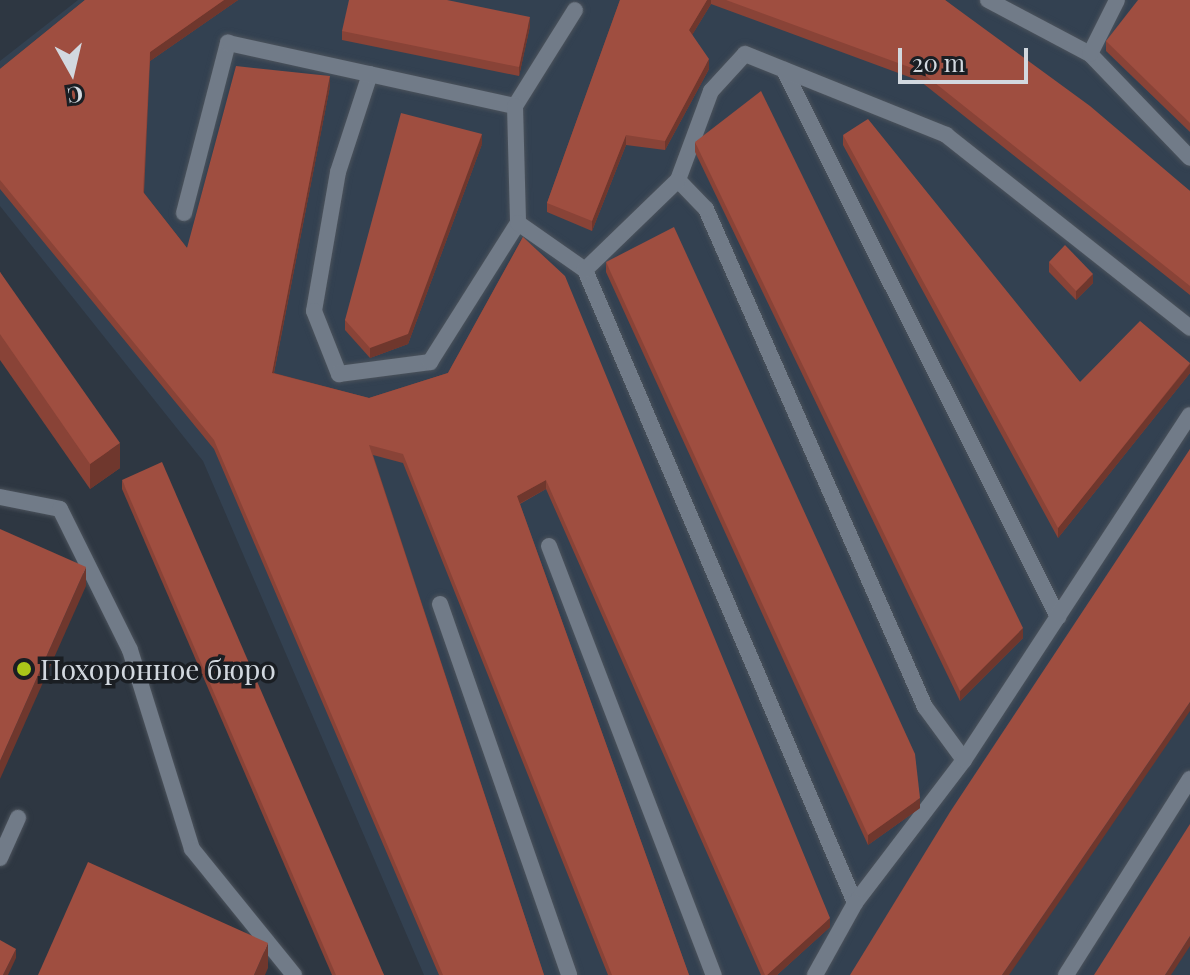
<!DOCTYPE html>
<html>
<head>
<meta charset="utf-8">
<style>
	body { margin:0 }
	#map { position:relative; width:1190px; height:975px; overflow:hidden; background:#2e3742; font-family:"Playfair Display",serif }
	div>[style] { position:absolute }
	[style*='--x'] { left:calc(var(--x)*1px); top:calc(var(--y)*1px); width:calc(var(--w)*1px); rotate:calc(var(--a)*1deg) }
	.built>* { inset:0; background:#334151 }
	.roads { filter:drop-shadow(0 0 2px #4b525b) drop-shadow(0 0 2px #4b525b) }
	.lane>* { height:16px; margin:-8px; padding:0 8px; transform-origin:8px; border-radius:8px; background:#717b88 }
	.wall>* { inset:0; background:#894337 }
	.shaded-wall>* { inset:0; background:#6f372d }
	.building>* { inset:0; background:#9f4e40 }
	.dots>* { width:22px; height:22px; translate:-50% -50%; box-sizing:border-box; border:4px solid #1a1e23; border-radius:50% }
	span { translate:-50% -50%; white-space:nowrap; text-align:center; line-height:1.15; -webkit-text-stroke:7px #1a1e23; paint-order:stroke }
	.poi-label { font-size:28px; color:#d2d8df }
	.left { translate:0 -50%; text-align:left }
	.north { position:absolute; left:32px; top:32px; width:80px; height:80px; -webkit-text-stroke:6px #1a1e23; paint-order:stroke; rotate:172deg; font-size:22px; font-weight:700; line-height:32px; text-align:center; color:#d2d8df }
	.north::after { content:''; display:block; margin:auto; width:28px; height:36px; background:#d2d8df; clip-path:polygon(50% 0,100% 100%,50% 72%,0 100%) }
	.scale { position:absolute; left:898px; top:48px; width:130px; height:36px; box-sizing:border-box; border:4px solid #d2d8df; border-top:0; padding-left:10px; font-size:24px; line-height:28px; white-space:nowrap; color:#d2d8df; -webkit-text-stroke:6px #1a1e23; paint-order:stroke }
</style>
</head>
<body>
<div id="map">
	<div class="built">
		<div style="clip-path:polygon(78px 0,1190px 0,1190px 975px,424px 975px,203px 461px,0 206px,0 61px)"></div>
	</div>
	<div class="roads">
		<div class="lane">
			<div style="--x:988;--y:0;--w:115;--a:27.9"></div>
			<div style="--x:1090;--y:54;--w:144;--a:46.1"></div>
			<div style="--x:1090;--y:54;--w:60;--a:-63.4"></div>
			<div style="--x:784;--y:70;--w:612;--a:63.39"></div>
			<div style="--x:370;--y:74;--w:103;--a:108.1"></div>
			<div style="--x:338;--y:172;--w:141;--a:99.8"></div>
			<div style="--x:314;--y:311;--w:68;--a:68.4"></div>
			<div style="--x:339;--y:374;--w:92;--a:-7.5"></div>
			<div style="--x:430;--y:362;--w:165;--a:-57.7"></div>
			<div style="--x:515;--y:106;--w:113;--a:-58"></div>
			<div style="--x:184;--y:213;--w:176;--a:-75.5"></div>
			<div style="--x:228;--y:43;--w:294;--a:12.4"></div>
			<div style="--x:515;--y:106;--w:117;--a:88.5"></div>
			<div style="--x:518;--y:223;--w:82;--a:35"></div>
			<div style="--x:585;--y:270;--w:688;--a:66.9"></div>
			<div style="--x:855;--y:903;--w:180;--a:-52.7"></div>
			<div style="--x:964;--y:760;--w:66;--a:-126.3"></div>
			<div style="--x:925;--y:707;--w:544;--a:-113.74"></div>
			<div style="--x:706;--y:209;--w:40;--a:-134"></div>
			<div style="--x:678;--y:180;--w:95;--a:-69.7"></div>
			<div style="--x:711;--y:91;--w:50;--a:-47.4"></div>
			<div style="--x:745;--y:54;--w:217;--a:21.9"></div>
			<div style="--x:946;--y:135;--w:311;--a:38.3"></div>
			<div style="--x:585;--y:270;--w:129;--a:-44.1"></div>
			<div style="--x:0;--y:497;--w:61;--a:11.3"></div>
			<div style="--x:60;--y:509;--w:157;--a:63.6"></div>
			<div style="--x:130;--y:650;--w:208;--a:72.7"></div>
			<div style="--x:192;--y:849;--w:162;--a:51"></div>
			<div style="--x:549;--y:546;--w:460;--a:69"></div>
			<div style="--x:440;--y:604;--w:393;--a:70.8"></div>
			<div style="--x:964;--y:760;--w:412;--a:-56.8"></div>
			<div style="--x:0;--y:858;--w:44;--a:-65.8"></div>
			<div style="--x:815;--y:975;--w:82;--a:-60.9"></div>
			<div style="--x:1066;--y:975;--w:232;--a:-57.7"></div>
		</div>
	</div>
	<div class="wall">
		<div style="clip-path:polygon(85px 0,238px 0,150px 61px,144px 193px,187px 248px,330px 86px,274px 373px,369px 398px,448px 373px,523px 237px,830px 927px,777px 975px,761px 975px,546px 489px,520px 504px,689px 975px,608px 975px,403px 463px,373px 455px,544px 975px,439px 975px,214px 449px,0 189px,0 69px)"></div>
		<div style="clip-path:polygon(620px 0,945px 0,1190px 191px,1190px 295px,920px 81px,711px 4px,692px 35px,709px 69px,665px 150px,626px 145px,592px 231px,547px 212px,547px 203px)"></div>
		<div style="clip-path:polygon(1190px 0,1190px 132px,1106px 51px,1106px 41px)"></div>
		<div style="clip-path:polygon(530px 26px,519px 76px,342px 40px,342px 31px)"></div>
		<div style="clip-path:polygon(843px 135px,1080px 382px,1190px 363px,1190px 373px,1058px 538px,843px 145px)"></div>
		<div style="clip-path:polygon(695px 142px,1023px 638px,960px 701px,695px 152px)"></div>
		<div style="clip-path:polygon(482px 144px,408px 344px,370px 358px,345px 330px,345px 320px)"></div>
		<div style="clip-path:polygon(606px 262px,920px 808px,868px 845px,606px 272px)"></div>
		<div style="clip-path:polygon(1049px 262px,1093px 283px,1076px 300px,1049px 272px)"></div>
		<div style="clip-path:polygon(0 272px,120px 468px,90px 489px,0 360px)"></div>
		<div style="clip-path:polygon(122px 480px,384px 975px,332px 975px,122px 489px)"></div>
	</div>
	<div class="shaded-wall">
		<div style="clip-path:polygon(224px 0,238px 0,150px 61px,150px 52px)"></div>
		<div style="clip-path:polygon(707px 0,711px 0,711px 4px,689px 40px,689px 30px)"></div>
		<div style="clip-path:polygon(530px 17px,530px 26px,519px 76px,519px 67px)"></div>
		<div style="clip-path:polygon(709px 59px,709px 69px,665px 150px,665px 141px)"></div>
		<div style="clip-path:polygon(330px 76px,330px 86px,272px 382px,272px 373px)"></div>
		<div style="clip-path:polygon(482px 134px,482px 144px,408px 344px,370px 358px,370px 348px)"></div>
		<div style="clip-path:polygon(626px 135px,626px 145px,592px 231px,592px 221px)"></div>
		<div style="clip-path:polygon(1093px 274px,1093px 283px,1076px 300px,1076px 291px)"></div>
		<div style="clip-path:polygon(1190px 364px,1190px 373px,1058px 538px,1058px 528px)"></div>
		<div style="clip-path:polygon(120px 443px,120px 468px,90px 489px,90px 464px)"></div>
		<div style="clip-path:polygon(546px 480px,546px 489px,517px 505px,517px 496px)"></div>
		<div style="clip-path:polygon(86px 567px,86px 586px,0 779px,0 761px)"></div>
		<div style="clip-path:polygon(1023px 628px,1023px 638px,960px 701px,960px 691px)"></div>
		<div style="clip-path:polygon(1190px 702px,1190px 711px,1009px 975px,1002px 975px)"></div>
		<div style="clip-path:polygon(920px 798px,920px 808px,868px 845px,868px 835px)"></div>
		<div style="clip-path:polygon(830px 918px,830px 927px,777px 975px,767px 975px)"></div>
		<div style="clip-path:polygon(1190px 936px,1190px 946px,1171px 975px,1165px 975px)"></div>
		<div style="clip-path:polygon(268px 943px,268px 968px,265px 975px,254px 975px)"></div>
		<div style="clip-path:polygon(16px 949px,16px 958px,8px 975px,3px 975px)"></div>
	</div>
	<div class="building">
		<div style="clip-path:polygon(85px 0,224px 0,150px 52px,143px 192px,187px 248px,236px 66px,330px 76px,272px 373px,369px 398px,448px 373px,523px 237px,565px 276px,830px 918px,767px 975px,765px 975px,546px 480px,517px 496px,689px 975px,612px 975px,403px 454px,369px 445px,544px 975px,443px 975px,214px 440px,0 180px,0 69px)"></div>
		<div style="clip-path:polygon(349px 0,447px 0,530px 17px,519px 67px,342px 31px)"></div>
		<div style="clip-path:polygon(620px 0,707px 0,689px 30px,709px 59px,665px 141px,626px 135px,592px 221px,547px 203px)"></div>
		<div style="clip-path:polygon(726px 0,945px 0,1090px 106px,1190px 191px,1190px 286px,920px 71px)"></div>
		<div style="clip-path:polygon(1138px 0,1190px 0,1190px 123px,1106px 41px)"></div>
		<div style="clip-path:polygon(761px 91px,1023px 628px,960px 691px,695px 142px)"></div>
		<div style="clip-path:polygon(401px 113px,482px 134px,408px 334px,370px 348px,345px 320px)"></div>
		<div style="clip-path:polygon(868px 119px,1080px 382px,1140px 321px,1190px 363px,1058px 528px,843px 135px)"></div>
		<div style="clip-path:polygon(674px 227px,915px 754px,920px 798px,868px 835px,606px 262px)"></div>
		<div style="clip-path:polygon(1065px 245px,1093px 274px,1076px 291px,1049px 262px)"></div>
		<div style="clip-path:polygon(0 272px,120px 443px,90px 464px,0 334px)"></div>
		<div style="clip-path:polygon(1190px 449px,1190px 702px,1002px 975px,850px 975px,950px 812px)"></div>
		<div style="clip-path:polygon(162px 462px,384px 975px,336px 975px,122px 480px)"></div>
		<div style="clip-path:polygon(0 529px,86px 567px,0 761px)"></div>
		<div style="clip-path:polygon(1190px 824px,1190px 936px,1165px 975px,1094px 975px)"></div>
		<div style="clip-path:polygon(88px 862px,268px 943px,254px 975px,38px 975px)"></div>
		<div style="clip-path:polygon(0 940px,16px 949px,3px 975px,0 975px)"></div>
	</div>
	<div class="dots">
		<div style="left:24px;top:669px;background:#aac719"></div>
	</div>
	<div class="poi-label">
		<span class="left" style="left:40px;top:669px">Похоронное бюро</span>
	</div>
	<div class="north">С</div>
	<div class="scale">20 m</div>
</div>
</body>
</html>
